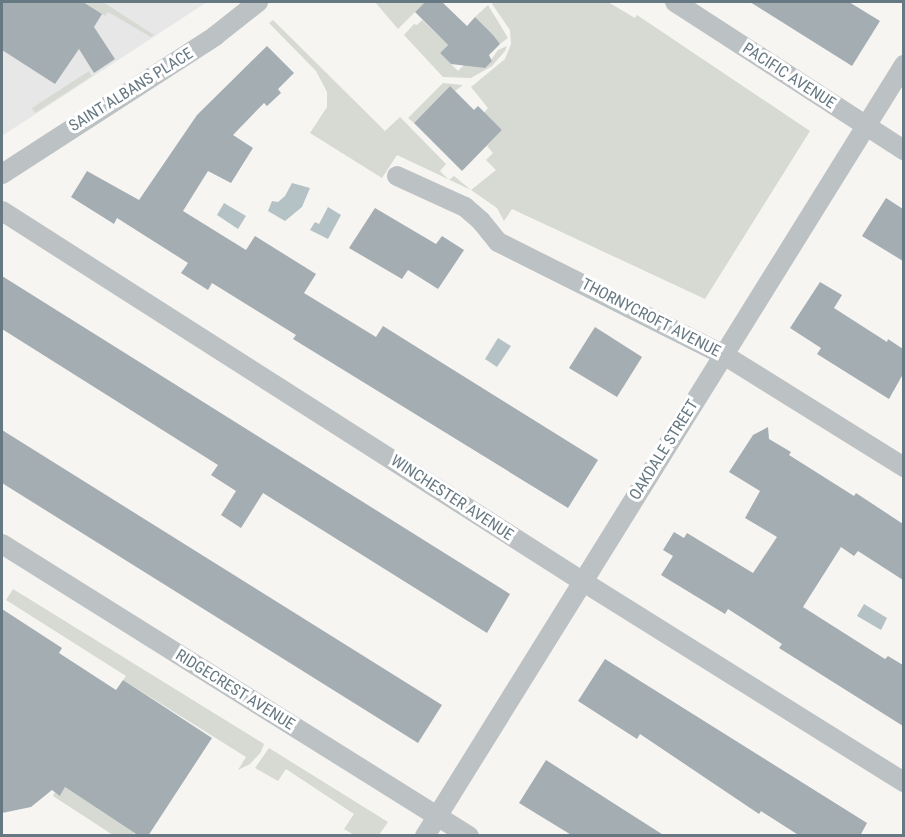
<!DOCTYPE html>
<html>
<head>
<meta charset="utf-8">
<style>
	body { margin:0 }
	#map { position:relative; width:905px; height:837px; overflow:hidden; background:#f6f5f2; font-family:"Roboto Condensed",sans-serif }
	div>[style] { position:absolute }
	[style*='--x'] { left:calc(var(--x)*1px); top:calc(var(--y)*1px); width:calc(var(--w)*1px); rotate:calc(var(--a)*1deg) }
	.built>* { inset:0; background:#e6e7e6 }
	.green>* { inset:0; background:#d6dad2 }
	.water>* { inset:0; background:#b4c2c5 }
	.building>* { inset:0; background:#a4adb2 }
	.street>* { height:20px; margin:-10px; padding:0 10px; transform-origin:10px; border-radius:10px; background:#bcc1c4 }
	span { translate:-50% -50%; white-space:nowrap; text-align:center; line-height:1.15; -webkit-text-stroke:6px #fff; paint-order:stroke }
	.street-label { font-size:16px; color:#667882 }
	.frame { position:absolute; inset:0; border:3px solid #667882; pointer-events:none }
</style>
</head>
<body>
<div id="map">
	<div class="built">
		<div style="clip-path:polygon(2px 2px,207px 2px,2px 136px)"></div>
	</div>
	<div class="green">
		<div style="clip-path:polygon(83px 2px,103px 2px,154px 35px,151px 37px,108px 12px,105px 16px,102px 14px)"></div>
		<div style="clip-path:polygon(375px 2px,425px 2px,398px 29px)"></div>
		<div style="clip-path:polygon(494px 2px,608px 2px,635px 18px,637px 15px,810px 131px,705px 299px,512px 209px,504px 221px,497px 208px,471px 190px,397px 155px,382px 178px,310px 133px,327px 107px,327px 92px,316px 71px,269px 23px,273px 20px,385px 131px,400px 117px,446px 164px,440px 171px,449px 180px,454px 176px,471px 190px,496px 170px,486px 160px,493px 153px,487px 146px,502px 130px,484px 113px,488px 108px,471px 87px,505px 59px,511px 44px,510px 30px,492px 4px)"></div>
		<div style="clip-path:polygon(488px 5px,508px 38px,500px 44px,475px 17px)"></div>
		<div style="clip-path:polygon(422px 20px,448px 45px,440px 53px,458px 71px,469px 60px,477px 67px,485px 68px,498px 50px,507px 46px,505px 51px,492px 66px,471px 78px,443px 77px,404px 35px,414px 24px,417px 25px)"></div>
		<div style="clip-path:polygon(89px 71px,92px 76px,35px 113px,32px 108px)"></div>
		<div style="clip-path:polygon(443px 83px,463px 85px,455px 91px,449px 87px,414px 123px,408px 118px)"></div>
		<div style="clip-path:polygon(13px 589px,264px 744px,261px 752px,250px 764px,238px 770px,246px 757px,123px 680px,126px 676px,6px 600px)"></div>
		<div style="clip-path:polygon(269px 748px,388px 822px,379px 835px,354px 835px,344px 829px,354px 814px,286px 769px,278px 781px,255px 768px)"></div>
		<div style="clip-path:polygon(65px 787px,134px 833px,133px 835px,113px 835px,53px 796px,55px 792px,61px 795px)"></div>
	</div>
	<div class="water">
		<div style="clip-path:polygon(292px 183px,310px 188px,302px 207px,285px 221px,268px 211px,272px 201px,278px 202px,285px 196px)"></div>
		<div style="clip-path:polygon(224px 203px,246px 216px,238px 229px,217px 215px)"></div>
		<div style="clip-path:polygon(328px 207px,341px 215px,328px 239px,310px 230px,315px 222px,319px 224px)"></div>
		<div style="clip-path:polygon(498px 338px,511px 346px,497px 367px,485px 359px)"></div>
		<div style="clip-path:polygon(864px 604px,887px 618px,881px 630px,857px 616px)"></div>
	</div>
	<div class="building">
		<div style="clip-path:polygon(2px 2px,83px 2px,102px 14px,94px 27px,115px 59px,94px 73px,79px 49px,55px 84px,2px 50px)"></div>
		<div style="clip-path:polygon(425px 2px,442px 2px,467px 26px,475px 17px,493px 35px,500px 44px,489px 55px,492px 61px,485px 68px,451px 64px,440px 53px,448px 45px,415px 12px)"></div>
		<div style="clip-path:polygon(750px 2px,849px 2px,880px 21px,852px 66px)"></div>
		<div style="clip-path:polygon(267px 46px,294px 73px,278px 89px,281px 93px,267px 106px,264px 103px,233px 135px,253px 148px,231px 183px,208px 171px,183px 211px,246px 250px,255px 236px,316px 274px,304px 293px,376px 337px,383px 326px,598px 460px,568px 508px,293px 339px,296px 335px,212px 283px,208px 290px,181px 273px,188px 263px,117px 218px,114px 224px,71px 197px,87px 171px,139px 200px,197px 115px)"></div>
		<div style="clip-path:polygon(450px 86px,474px 110px,478px 106px,502px 130px,462px 171px,414px 123px)"></div>
		<div style="clip-path:polygon(886px 198px,903px 209px,903px 261px,862px 236px)"></div>
		<div style="clip-path:polygon(375px 208px,436px 244px,442px 236px,464px 250px,438px 289px,408px 270px,402px 279px,349px 248px)"></div>
		<div style="clip-path:polygon(2px 276px,510px 594px,487px 633px,263px 493px,241px 528px,221px 515px,236px 491px,211px 475px,218px 465px,2px 329px)"></div>
		<div style="clip-path:polygon(820px 282px,842px 295px,834px 308px,887px 342px,888px 339px,903px 349px,903px 374px,889px 399px,817px 354px,821px 348px,790px 328px)"></div>
		<div style="clip-path:polygon(595px 327px,642px 357px,617px 397px,569px 368px)"></div>
		<div style="clip-path:polygon(768px 427px,769px 439px,791px 452px,789px 455px,854px 496px,856px 493px,903px 524px,903px 580px,858px 551px,854px 556px,841px 547px,803px 607px,885px 659px,888px 656px,903px 665px,903px 726px,779px 648px,782px 644px,728px 609px,725px 614px,661px 575px,673px 556px,663px 550px,674px 532px,684px 538px,687px 533px,753px 573px,777px 537px,745px 518px,760px 491px,729px 472px,753px 435px)"></div>
		<div style="clip-path:polygon(2px 430px,442px 705px,418px 743px,2px 483px)"></div>
		<div style="clip-path:polygon(2px 609px,62px 648px,59px 653px,116px 690px,123px 680px,212px 738px,148px 836px,139px 836px,65px 787px,60px 796px,52px 790px,31px 807px,2px 813px)"></div>
		<div style="clip-path:polygon(605px 659px,867px 823px,860px 836px,800px 836px,761px 811px,759px 814px,640px 734px,637px 739px,578px 701px)"></div>
		<div style="clip-path:polygon(546px 760px,621px 808px,665px 836px,573px 836px,519px 803px)"></div>
	</div>
	<div class="street">
		<div style="--x:675;--y:2;--w:273;--a:32.9"></div>
		<div style="--x:2;--y:174;--w:254;--a:-32.9"></div>
		<div style="--x:215;--y:36;--w:55;--a:-38.3"></div>
		<div style="--x:397;--y:176;--w:75;--a:24.5"></div>
		<div style="--x:465;--y:207;--w:21;--a:41"></div>
		<div style="--x:481;--y:221;--w:27;--a:51"></div>
		<div style="--x:498;--y:242;--w:253;--a:26.6"></div>
		<div style="--x:724;--y:355;--w:212;--a:31.9"></div>
		<div style="--x:2;--y:211;--w:688;--a:32.54"></div>
		<div style="--x:582;--y:581;--w:380;--a:32"></div>
		<div style="--x:2;--y:544;--w:551;--a:32.02"></div>
		<div style="--x:425;--y:836;--w:908;--a:-58.15"></div>
	</div>
	<div class="street-label">
		<span style="left:789px;top:76px;rotate:33deg">PACIFIC AVENUE</span>
		<span style="left:131px;top:90px;rotate:-32deg">SAINT ALBANS PLACE</span>
		<span style="left:651px;top:318px;rotate:27deg">THORNYCROFT AVENUE</span>
		<span style="left:664px;top:450px;rotate:-58deg">OAKDALE STREET</span>
		<span style="left:452px;top:498px;rotate:33deg">WINCHESTER AVENUE</span>
		<span style="left:235px;top:690px;rotate:32deg">RIDGECREST AVENUE</span>
	</div>
	<div class="frame"></div>
</div>
</body>
</html>
